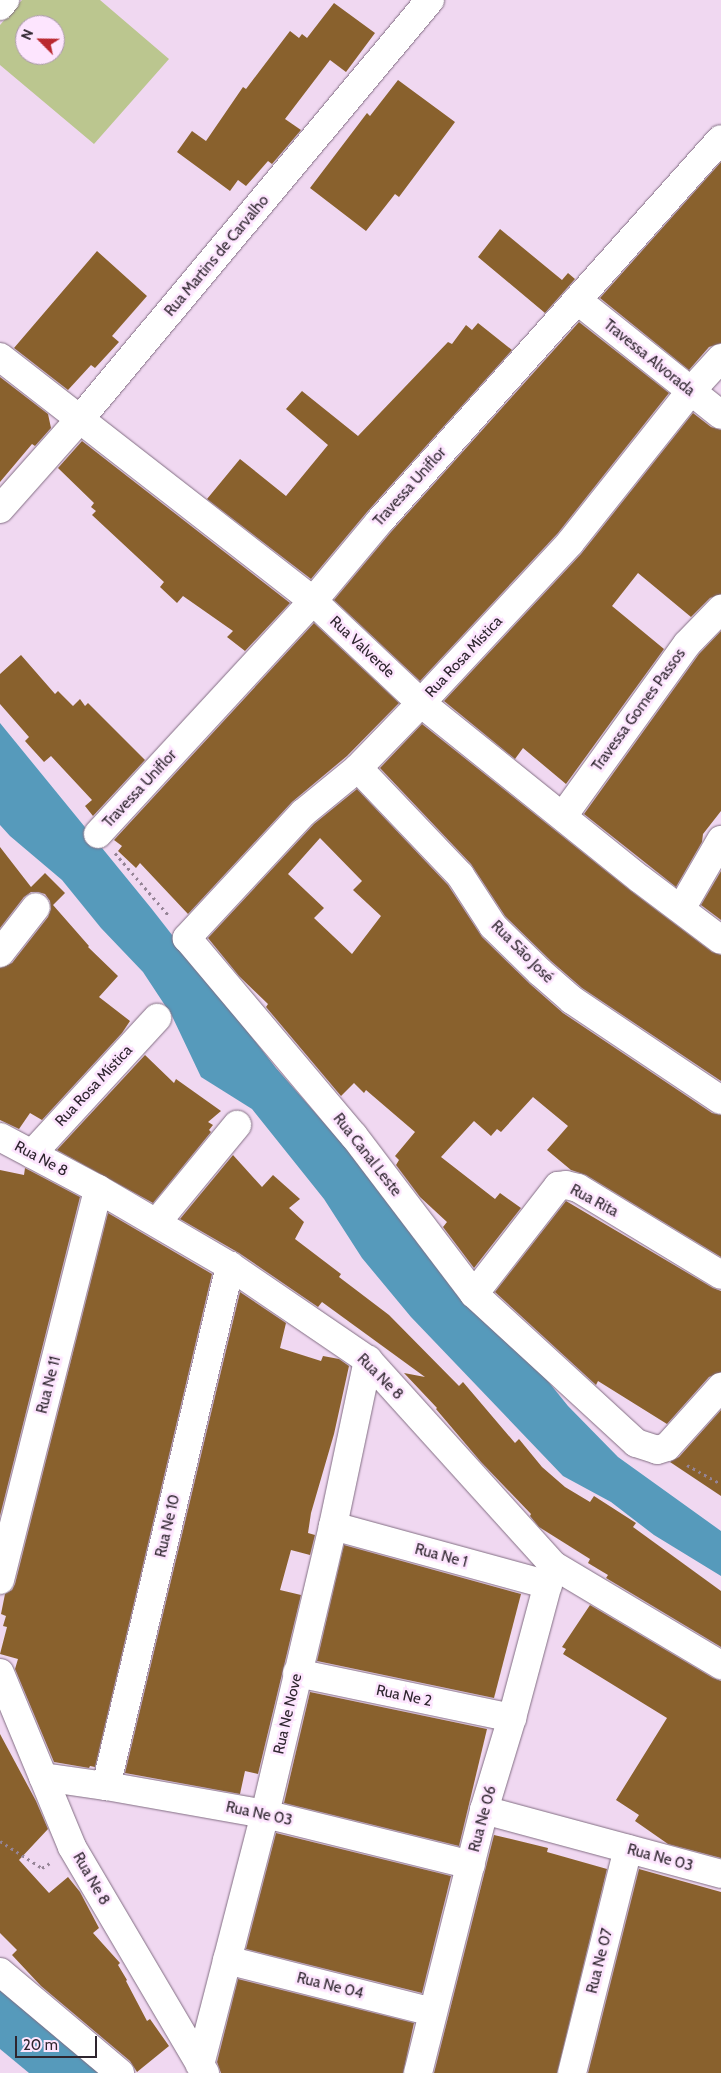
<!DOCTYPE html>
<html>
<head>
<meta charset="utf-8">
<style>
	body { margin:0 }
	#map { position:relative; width:721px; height:2073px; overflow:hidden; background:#f0d8f1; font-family:Cabin,sans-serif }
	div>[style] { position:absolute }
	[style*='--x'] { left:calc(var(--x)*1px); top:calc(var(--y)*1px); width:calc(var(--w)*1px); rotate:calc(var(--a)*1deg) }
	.green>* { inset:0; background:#bbc68f }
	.water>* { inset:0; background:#569abb }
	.building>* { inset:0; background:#89612d }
	.path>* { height:3px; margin-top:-1.5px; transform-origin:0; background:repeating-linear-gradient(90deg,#958496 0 2.5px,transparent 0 6.5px) }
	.roads { filter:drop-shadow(0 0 1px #826e83) drop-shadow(0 0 1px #826e83) }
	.street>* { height:28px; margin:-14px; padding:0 14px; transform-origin:14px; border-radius:14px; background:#fff }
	span { translate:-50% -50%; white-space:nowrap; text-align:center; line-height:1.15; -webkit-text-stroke:5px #fde5fe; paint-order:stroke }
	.street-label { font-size:15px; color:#2e252e }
	.north { position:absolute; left:15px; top:15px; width:50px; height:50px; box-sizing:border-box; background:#fde5fe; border:1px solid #aa98ab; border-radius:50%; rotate:293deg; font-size:14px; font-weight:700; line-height:20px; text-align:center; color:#2e252e }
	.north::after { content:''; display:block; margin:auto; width:18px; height:22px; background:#b9282f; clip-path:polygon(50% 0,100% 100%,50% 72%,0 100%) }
	.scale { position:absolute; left:15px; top:2036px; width:82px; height:22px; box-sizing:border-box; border:2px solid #2e252e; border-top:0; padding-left:6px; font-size:15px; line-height:18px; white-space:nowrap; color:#2e252e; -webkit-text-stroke:4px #fde5fe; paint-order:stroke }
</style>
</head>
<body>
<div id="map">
	<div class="green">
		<div style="clip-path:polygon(evenodd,22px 0,100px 0,169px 59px,94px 144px,0 65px,0 25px,22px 0,25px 25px,55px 25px,55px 55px,25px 55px,25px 25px)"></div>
	</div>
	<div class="water">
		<div style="clip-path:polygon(0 723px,151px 908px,276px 1068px,522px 1349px,568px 1406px,618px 1457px,721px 1531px,721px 1576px,654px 1535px,611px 1502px,563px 1476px,411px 1317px,362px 1258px,324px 1199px,252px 1109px,201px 1077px,172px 1016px,143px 972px,101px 928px,62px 880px,10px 836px,0 825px)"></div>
		<div style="clip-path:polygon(0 1989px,100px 2073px,29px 2073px,0 2049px)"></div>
	</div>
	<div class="building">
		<div style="clip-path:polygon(334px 3px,375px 33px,346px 72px,330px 60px,285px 119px,301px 130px,272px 164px,268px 161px,246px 186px,238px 180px,230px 191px,177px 152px,192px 131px,206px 141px,243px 87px,246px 89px,290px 31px,299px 38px,302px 34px,307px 38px)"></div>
		<div style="clip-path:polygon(398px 80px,455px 122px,399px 197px,395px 194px,366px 231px,310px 188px,367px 113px,370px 116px)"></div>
		<div style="clip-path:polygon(721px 162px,721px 343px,709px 347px,689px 370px,600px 298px)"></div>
		<div style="clip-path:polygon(500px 229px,562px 280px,568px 273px,575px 279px,545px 313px,478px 257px)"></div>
		<div style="clip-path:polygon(97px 251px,147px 296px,112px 336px,119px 342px,95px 368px,91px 365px,68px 390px,14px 348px)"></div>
		<div style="clip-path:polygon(579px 322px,669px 393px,558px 533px,420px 681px,334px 600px,391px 532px)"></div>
		<div style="clip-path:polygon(478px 323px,512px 350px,367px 512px,311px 579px,207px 499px,240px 459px,286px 496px,328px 445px,286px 409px,302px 391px,358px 436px,448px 342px,452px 344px,466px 325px,472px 330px)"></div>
		<div style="clip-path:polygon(0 377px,48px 414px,51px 428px,35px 446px,32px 444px,0 482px)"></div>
		<div style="clip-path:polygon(693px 413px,711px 427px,721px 430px,721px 594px,710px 598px,691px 617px,638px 573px,612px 606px,664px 649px,566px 784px,523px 748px,515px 759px,444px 701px,581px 554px)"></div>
		<div style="clip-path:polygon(82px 441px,290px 603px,245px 651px,227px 637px,233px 631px,183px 596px,177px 603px,160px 587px,164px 582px,92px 515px,96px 511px,91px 507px,94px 503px,58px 468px)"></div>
		<div style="clip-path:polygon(314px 623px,399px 703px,347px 756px,292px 802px,188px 914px,140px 863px,136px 868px,118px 851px,122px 846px,114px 840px)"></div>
		<div style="clip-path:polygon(721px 631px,721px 811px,703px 834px,702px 842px,676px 887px,584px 814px,699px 654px)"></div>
		<div style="clip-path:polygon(21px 655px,55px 694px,58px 691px,73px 706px,80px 699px,85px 706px,88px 703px,145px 760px,93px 816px,85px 806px,92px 800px,51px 756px,44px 762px,25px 741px,29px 737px,0 704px,0 674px)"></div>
		<div style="clip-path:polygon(422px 724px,631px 891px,712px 952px,721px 955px,721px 1081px,582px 988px,551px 961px,505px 916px,471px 864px,380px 768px)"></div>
		<div style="clip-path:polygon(evenodd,357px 789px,448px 885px,482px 937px,530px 984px,563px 1013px,712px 1113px,721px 1115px,721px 1257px,586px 1175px,571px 1170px,547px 1150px,568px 1126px,533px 1097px,501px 1132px,497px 1129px,491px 1136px,474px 1121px,441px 1157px,495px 1199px,500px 1193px,521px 1208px,474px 1268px,443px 1227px,447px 1222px,420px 1197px,396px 1165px,399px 1160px,395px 1156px,415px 1132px,366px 1090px,364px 1093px,354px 1083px,341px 1096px,266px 1007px,268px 1004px,239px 976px,208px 938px,314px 824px,357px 789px,320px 838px,362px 881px,353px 890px,381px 916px,352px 954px,314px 918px,324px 908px,288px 874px,320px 838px)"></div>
		<div style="clip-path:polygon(0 847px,31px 887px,45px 873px,65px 893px,53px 905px,89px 946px,88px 947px,118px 976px,99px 997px,130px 1021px,122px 1033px,42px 1120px,30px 1113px,19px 1129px,0 1120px,0 968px,12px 963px,48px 917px,51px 909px,50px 901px,45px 894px,38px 892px,31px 892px,24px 897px,0 928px)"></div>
		<div style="clip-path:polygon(721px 871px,721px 920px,701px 905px)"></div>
		<div style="clip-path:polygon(145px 1055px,174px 1083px,176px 1079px,221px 1111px,208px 1122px,213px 1125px,209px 1130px,211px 1132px,153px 1203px,57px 1150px)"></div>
		<div style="clip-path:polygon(233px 1155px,262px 1187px,273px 1175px,300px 1199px,289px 1208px,304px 1222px,295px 1239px,341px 1274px,339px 1277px,389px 1315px,459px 1386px,463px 1382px,515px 1443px,519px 1439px,542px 1467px,565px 1487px,590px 1502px,594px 1496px,636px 1523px,633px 1527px,721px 1591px,721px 1647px,606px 1578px,608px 1575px,588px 1563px,590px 1559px,539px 1527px,530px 1516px,531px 1514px,481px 1462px,436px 1409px,437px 1408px,404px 1373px,425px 1377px,322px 1302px,318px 1307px,239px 1253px,180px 1219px)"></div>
		<div style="clip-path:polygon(25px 1168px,80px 1197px,0 1516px,0 1170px,24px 1175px)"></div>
		<div style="clip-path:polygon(566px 1201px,713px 1288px,721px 1291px,721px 1372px,709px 1377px,667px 1424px,598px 1381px,596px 1385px,495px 1292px)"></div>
		<div style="clip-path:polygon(108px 1213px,212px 1274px,95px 1767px,90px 1766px,89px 1768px,54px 1762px,15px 1669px,18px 1659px,0 1654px,7px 1627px,3px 1626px,6px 1616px,1px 1614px,5px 1594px,12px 1590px,15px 1584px)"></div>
		<div style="clip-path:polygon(240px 1292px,286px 1323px,280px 1348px,321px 1361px,323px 1356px,339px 1359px,349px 1366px,334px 1434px,311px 1513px,308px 1533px,315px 1535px,310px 1555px,291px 1550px,280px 1590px,301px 1595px,258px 1774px,245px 1771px,240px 1794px,125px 1773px)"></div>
		<div style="clip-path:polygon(721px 1410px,721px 1496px,670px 1462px,679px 1457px)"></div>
		<div style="clip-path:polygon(344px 1545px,521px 1594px,494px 1698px,317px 1661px)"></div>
		<div style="clip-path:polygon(590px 1605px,713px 1678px,721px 1681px,721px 1858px,668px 1844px,635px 1821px,639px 1815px,616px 1800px,667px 1718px,563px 1654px,566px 1649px,562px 1647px)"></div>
		<div style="clip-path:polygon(310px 1692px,487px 1729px,459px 1846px,284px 1803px)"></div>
		<div style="clip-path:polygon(0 1734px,36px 1801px,48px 1829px,19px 1860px,49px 1893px,68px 1877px,80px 1892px,99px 1928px,93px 1933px,120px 1963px,118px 1965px,127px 1980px,126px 1981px,147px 2021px,150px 2019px,169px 2046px,137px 2072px,130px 2061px,41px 1986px,12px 1955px,17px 1950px,0 1933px)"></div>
		<div style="clip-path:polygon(276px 1833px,451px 1876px,422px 1993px,246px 1949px)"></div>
		<div style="clip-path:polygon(494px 1835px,548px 1848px,547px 1852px,607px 1869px,557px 2073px,434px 2073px)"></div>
		<div style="clip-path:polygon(639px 1869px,721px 1892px,721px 2073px,588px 2073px)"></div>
		<div style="clip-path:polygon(238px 1979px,414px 2023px,403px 2073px,221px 2073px,217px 2062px)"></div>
	</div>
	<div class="path">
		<div style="--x:115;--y:853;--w:84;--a:49.3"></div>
		<div style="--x:687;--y:1465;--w:39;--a:29"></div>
		<div style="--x:0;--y:1841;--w:50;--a:32.7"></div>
		<div style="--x:42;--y:1868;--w:9;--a:-32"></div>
	</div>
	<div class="roads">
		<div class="street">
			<div style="--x:0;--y:6;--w:8;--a:-50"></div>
			<div style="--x:577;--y:300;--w:184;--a:38.6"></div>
			<div style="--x:0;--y:357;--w:397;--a:37.9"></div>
			<div style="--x:313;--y:601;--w:149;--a:43.4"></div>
			<div style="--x:421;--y:703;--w:281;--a:38.8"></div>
			<div style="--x:640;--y:879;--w:101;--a:37"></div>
			<div style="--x:721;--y:358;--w:46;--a:132.4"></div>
			<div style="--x:690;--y:392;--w:193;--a:128.5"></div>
			<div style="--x:570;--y:543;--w:219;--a:133"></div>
			<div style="--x:421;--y:703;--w:91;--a:134.1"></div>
			<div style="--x:358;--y:768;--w:71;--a:140.7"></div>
			<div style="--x:303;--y:813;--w:171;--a:132.9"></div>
			<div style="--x:187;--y:938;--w:259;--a:49.9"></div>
			<div style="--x:354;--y:1136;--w:198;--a:52.8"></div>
			<div style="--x:474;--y:1294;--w:220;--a:42.6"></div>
			<div style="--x:636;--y:1443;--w:22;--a:18"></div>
			<div style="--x:657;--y:1450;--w:10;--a:-17"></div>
			<div style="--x:667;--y:1447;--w:81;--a:-48"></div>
			<div style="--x:0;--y:509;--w:120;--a:-48.4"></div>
			<div style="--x:80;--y:419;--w:546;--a:-50.13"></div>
			<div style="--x:358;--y:768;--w:148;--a:46.4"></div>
			<div style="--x:460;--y:875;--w:61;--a:57.1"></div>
			<div style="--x:493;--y:926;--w:66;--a:44.4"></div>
			<div style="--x:540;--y:972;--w:43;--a:41.2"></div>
			<div style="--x:572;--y:1000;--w:179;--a:33.9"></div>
			<div style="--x:563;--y:816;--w:212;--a:-54.2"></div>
			<div style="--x:687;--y:644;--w:49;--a:-45.8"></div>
			<div style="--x:98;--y:834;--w:317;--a:-47.3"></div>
			<div style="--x:313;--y:601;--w:103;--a:-50.1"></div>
			<div style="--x:379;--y:522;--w:513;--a:-48.24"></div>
			<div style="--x:681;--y:909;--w:80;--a:-59.9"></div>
			<div style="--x:0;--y:953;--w:58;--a:-52"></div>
			<div style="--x:0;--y:1137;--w:111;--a:28"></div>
			<div style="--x:98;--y:1189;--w:153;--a:30.3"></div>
			<div style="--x:230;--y:1266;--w:167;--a:34.3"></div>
			<div style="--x:368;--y:1360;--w:276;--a:47.9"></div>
			<div style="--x:553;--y:1565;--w:196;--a:30.8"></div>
			<div style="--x:32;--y:1154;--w:185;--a:-47.4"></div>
			<div style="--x:157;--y:1222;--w:126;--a:-50.5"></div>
			<div style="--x:474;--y:1294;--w:137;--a:-52.1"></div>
			<div style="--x:558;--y:1186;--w:8;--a:-7"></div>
			<div style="--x:566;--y:1185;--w:12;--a:14"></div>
			<div style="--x:578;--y:1188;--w:167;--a:31.3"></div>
			<div style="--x:333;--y:1526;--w:223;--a:15.3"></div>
			<div style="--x:0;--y:1580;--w:403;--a:-75.9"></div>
			<div style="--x:0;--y:1673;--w:188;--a:67.5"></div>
			<div style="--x:72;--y:1847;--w:262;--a:59.5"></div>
			<div style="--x:297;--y:1673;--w:220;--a:11.8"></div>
			<div style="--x:43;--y:1777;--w:64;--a:8.1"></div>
			<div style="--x:106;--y:1786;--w:161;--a:10"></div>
			<div style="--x:265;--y:1814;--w:212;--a:13.9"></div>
			<div style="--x:106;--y:1786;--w:535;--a:-76.59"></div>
			<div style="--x:484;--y:1810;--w:245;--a:15.1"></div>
			<div style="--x:227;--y:1960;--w:212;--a:14.2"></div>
			<div style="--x:0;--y:1972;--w:157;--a:40.1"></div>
			<div style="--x:200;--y:2065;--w:259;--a:-75.5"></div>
			<div style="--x:265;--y:1814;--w:296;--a:-76.7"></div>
			<div style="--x:333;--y:1526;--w:170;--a:-78.1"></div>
			<div style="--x:418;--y:2073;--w:271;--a:-75.9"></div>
			<div style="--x:484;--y:1810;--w:96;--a:-73.1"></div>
			<div style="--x:512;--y:1718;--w:158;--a:-75"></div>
			<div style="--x:572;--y:2073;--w:231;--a:-76"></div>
		</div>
	</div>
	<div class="street-label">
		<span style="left:217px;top:256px;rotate:-50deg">Rua Martins de Carvalho</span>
		<span style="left:649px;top:358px;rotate:39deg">Travessa Alvorada</span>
		<span style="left:410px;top:487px;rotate:-48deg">Travessa Uniflor</span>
		<span style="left:362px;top:647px;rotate:43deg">Rua Valverde</span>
		<span style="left:464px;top:657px;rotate:-47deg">Rua Rosa Mística</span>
		<span style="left:639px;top:710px;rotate:-54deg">Travessa Gomes Passos</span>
		<span style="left:140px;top:789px;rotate:-47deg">Travessa Uniflor</span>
		<span style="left:522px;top:952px;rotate:45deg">Rua São José</span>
		<span style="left:94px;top:1086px;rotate:-47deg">Rua Rosa Mística</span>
		<span style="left:367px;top:1155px;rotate:52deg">Rua Canal Leste</span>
		<span style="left:41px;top:1159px;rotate:28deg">Rua Ne 8</span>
		<span style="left:594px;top:1201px;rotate:28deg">Rua Rita</span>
		<span style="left:380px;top:1377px;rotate:45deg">Rua Ne 8</span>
		<span style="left:49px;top:1385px;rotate:-76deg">Rua Ne 11</span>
		<span style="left:168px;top:1526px;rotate:-77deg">Rua Ne 10</span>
		<span style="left:441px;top:1556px;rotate:15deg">Rua Ne 1</span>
		<span style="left:404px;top:1696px;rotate:12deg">Rua Ne 2</span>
		<span style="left:288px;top:1714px;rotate:-77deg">Rua Ne Nove</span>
		<span style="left:259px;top:1814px;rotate:12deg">Rua Ne 03</span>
		<span style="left:483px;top:1819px;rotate:-75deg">Rua Ne 06</span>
		<span style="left:660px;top:1858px;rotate:15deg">Rua Ne 03</span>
		<span style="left:91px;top:1879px;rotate:60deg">Rua Ne 8</span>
		<span style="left:600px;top:1961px;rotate:-76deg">Rua Ne 07</span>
		<span style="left:330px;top:1986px;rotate:14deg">Rua Ne 04</span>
	</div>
	<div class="north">N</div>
	<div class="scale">20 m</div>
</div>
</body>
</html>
